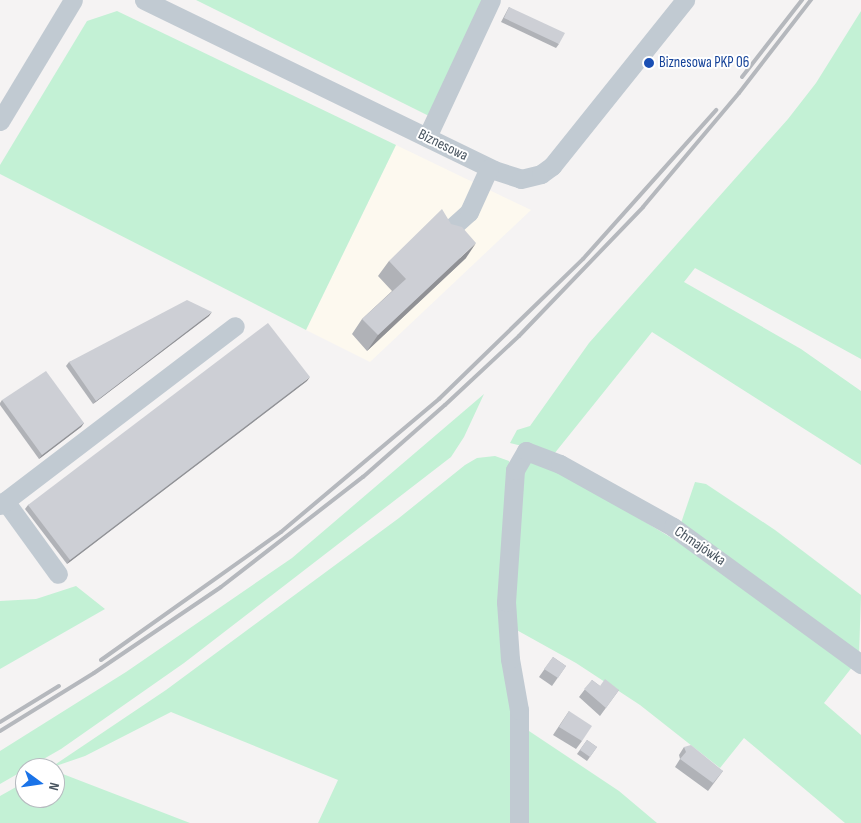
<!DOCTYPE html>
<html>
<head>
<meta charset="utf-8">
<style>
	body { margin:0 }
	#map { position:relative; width:861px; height:823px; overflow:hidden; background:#f5f3f3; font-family:"Sofia Sans Condensed",sans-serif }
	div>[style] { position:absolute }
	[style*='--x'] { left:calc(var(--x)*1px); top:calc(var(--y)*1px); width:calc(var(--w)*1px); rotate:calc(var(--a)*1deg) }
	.commercial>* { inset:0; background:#fdf9ef }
	.green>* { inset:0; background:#c3f1d5 }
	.minor>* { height:19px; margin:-9.5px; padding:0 9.5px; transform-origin:9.5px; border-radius:9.5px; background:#c1cad2 }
	.rail>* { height:4px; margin:-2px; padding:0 2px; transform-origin:2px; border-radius:2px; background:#b5b8bd }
	.wall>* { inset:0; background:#b0b2b7 }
	.shaded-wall>* { inset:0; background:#909195 }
	.building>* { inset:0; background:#cdcfd5 }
	.dots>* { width:14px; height:14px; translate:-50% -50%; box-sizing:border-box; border:2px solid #fff; border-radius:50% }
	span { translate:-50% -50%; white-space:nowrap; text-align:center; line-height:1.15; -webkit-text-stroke:4px #fff; paint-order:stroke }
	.transit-label { font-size:15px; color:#164399 }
	.left { translate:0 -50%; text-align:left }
	.street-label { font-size:15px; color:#4a5661 }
	.north { position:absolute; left:15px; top:758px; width:50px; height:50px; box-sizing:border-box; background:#fff; border:1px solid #b7bbc0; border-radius:50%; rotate:104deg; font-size:14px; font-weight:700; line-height:20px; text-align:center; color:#4a5661 }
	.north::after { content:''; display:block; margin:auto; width:18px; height:22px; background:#1a73e8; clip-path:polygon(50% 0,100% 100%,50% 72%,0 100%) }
</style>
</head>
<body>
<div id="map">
	<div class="commercial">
		<div style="clip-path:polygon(396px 145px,531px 210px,370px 362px,306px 330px)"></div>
	</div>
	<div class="green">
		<div style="clip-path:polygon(196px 0,485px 0,431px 117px)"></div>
		<div style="clip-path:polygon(117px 11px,396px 145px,306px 330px,0 174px,0 165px,87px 21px)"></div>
		<div style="clip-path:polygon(861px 11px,861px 359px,695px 268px,684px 282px,801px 349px,861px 391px,861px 465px,652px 332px,554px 454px,510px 443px,517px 430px,530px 426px,589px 343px,788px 119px,816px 83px)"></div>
		<div style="clip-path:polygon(484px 394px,464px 437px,451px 457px,184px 663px,61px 749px,0 784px,0 751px,126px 672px,292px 558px)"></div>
		<div style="clip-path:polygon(495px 456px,509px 461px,515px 823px,318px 823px,338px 780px,171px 712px,85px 756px,50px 768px,166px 690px,399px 518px,465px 465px,477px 458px)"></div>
		<div style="clip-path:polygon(532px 462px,556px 468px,670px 537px,757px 595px,853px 666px,824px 703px,861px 735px,861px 823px,845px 823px,744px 738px,720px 768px,640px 705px,576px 663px,513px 628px,522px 466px)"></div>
		<div style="clip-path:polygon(695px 482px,706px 484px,775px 530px,861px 595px,859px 655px,680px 526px)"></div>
		<div style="clip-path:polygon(76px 586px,105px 609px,0 669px,0 601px,36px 599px)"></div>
		<div style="clip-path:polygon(523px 727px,619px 791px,657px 823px,526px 823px)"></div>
		<div style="clip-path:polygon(55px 771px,190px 823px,0 823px,0 796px,25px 782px,25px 798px,55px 798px)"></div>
	</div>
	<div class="minor">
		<div style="--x:144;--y:0;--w:389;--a:25.9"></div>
		<div style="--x:494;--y:170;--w:28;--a:18"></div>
		<div style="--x:521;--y:179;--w:21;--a:-14"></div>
		<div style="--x:541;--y:174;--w:14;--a:-36"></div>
		<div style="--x:552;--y:166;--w:213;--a:-51.3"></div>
		<div style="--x:0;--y:121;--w:141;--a:-58.9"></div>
		<div style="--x:427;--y:137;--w:151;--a:-65"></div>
		<div style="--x:448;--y:231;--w:28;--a:-42"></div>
		<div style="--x:469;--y:212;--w:48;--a:-65.6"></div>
		<div style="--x:5;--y:501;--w:90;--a:54"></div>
		<div style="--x:0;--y:505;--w:295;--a:-37.3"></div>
		<div style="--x:519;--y:823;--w:113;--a:-90"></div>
		<div style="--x:519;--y:710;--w:52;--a:-100"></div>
		<div style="--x:510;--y:659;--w:57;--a:-94"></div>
		<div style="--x:506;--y:602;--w:132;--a:-86.1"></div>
		<div style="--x:515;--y:470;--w:22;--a:-60"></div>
		<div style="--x:526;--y:451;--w:36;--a:21"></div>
		<div style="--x:560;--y:464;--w:129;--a:29.1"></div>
		<div style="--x:673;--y:527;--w:233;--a:36.1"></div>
	</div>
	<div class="rail">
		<div style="--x:742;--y:77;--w:98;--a:-52.1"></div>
		<div style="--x:101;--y:660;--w:221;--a:-35.4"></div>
		<div style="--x:281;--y:532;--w:207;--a:-40.1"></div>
		<div style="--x:439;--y:399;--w:201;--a:-44.2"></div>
		<div style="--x:583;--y:259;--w:200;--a:-48.2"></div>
		<div style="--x:0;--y:722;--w:69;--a:-31.4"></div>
		<div style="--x:0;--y:731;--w:110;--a:-31.7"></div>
		<div style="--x:94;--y:673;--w:153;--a:-34.1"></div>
		<div style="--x:221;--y:587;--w:180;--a:-37.8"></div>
		<div style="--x:363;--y:477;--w:109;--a:-41.3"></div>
		<div style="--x:445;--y:405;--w:101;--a:-43"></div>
		<div style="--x:519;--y:336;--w:179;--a:-46.1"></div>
		<div style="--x:643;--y:207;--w:149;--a:-49.9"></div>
		<div style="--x:739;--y:93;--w:118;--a:-52.3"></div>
	</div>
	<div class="wall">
		<div style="clip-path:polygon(509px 7px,559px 44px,556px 48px,501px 22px)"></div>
		<div style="clip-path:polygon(466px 258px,367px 351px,352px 334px,362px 319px,392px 291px,378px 276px,389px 261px)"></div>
		<div style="clip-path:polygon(209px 316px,93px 404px,66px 366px,69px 362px)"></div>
		<div style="clip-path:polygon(307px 381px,67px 564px,25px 509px,28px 505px)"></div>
		<div style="clip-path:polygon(2px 400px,84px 423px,81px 427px,39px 459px,0 405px,0 403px)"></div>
		<div style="clip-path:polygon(553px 657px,566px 666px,552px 686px,539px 677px)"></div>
		<div style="clip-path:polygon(592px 680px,600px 686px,619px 690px,600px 716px,579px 697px)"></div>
		<div style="clip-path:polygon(569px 711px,582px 741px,576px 749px,553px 735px)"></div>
		<div style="clip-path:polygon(587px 740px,597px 747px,587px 761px,577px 754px)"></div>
		<div style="clip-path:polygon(684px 747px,723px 771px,708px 791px,675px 767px,680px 759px,679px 755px)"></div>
	</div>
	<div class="shaded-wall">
		<div style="clip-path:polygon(476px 243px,466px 258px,367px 351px,378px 335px)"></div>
		<div style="clip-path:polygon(212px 312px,209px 316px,93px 404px,96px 401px)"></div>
		<div style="clip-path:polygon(310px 377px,307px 381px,67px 564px,70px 560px)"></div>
		<div style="clip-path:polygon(84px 423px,81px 427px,39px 459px,42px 455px)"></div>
	</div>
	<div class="building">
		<div style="clip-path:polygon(509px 7px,565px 33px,559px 44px,504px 18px)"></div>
		<div style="clip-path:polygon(442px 209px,451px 224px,462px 227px,476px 243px,378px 335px,362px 319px,406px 279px,389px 261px)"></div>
		<div style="clip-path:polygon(187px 300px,212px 312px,96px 401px,69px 362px)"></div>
		<div style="clip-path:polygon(268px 323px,310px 377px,70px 560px,28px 505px)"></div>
		<div style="clip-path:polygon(46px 371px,84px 423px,42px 455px,2px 400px)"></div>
		<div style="clip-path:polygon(553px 657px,566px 666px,558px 678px,544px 669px)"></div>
		<div style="clip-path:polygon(605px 679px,619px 690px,606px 708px,584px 689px,592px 680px,600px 686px)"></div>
		<div style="clip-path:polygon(569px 711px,592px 726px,582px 741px,559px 727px)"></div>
		<div style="clip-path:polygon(587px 740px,597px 747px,590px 757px,580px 750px)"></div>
		<div style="clip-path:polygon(691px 745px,723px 771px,713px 783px,680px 759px,686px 752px,684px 747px)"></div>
	</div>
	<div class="dots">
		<div style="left:649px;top:63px;background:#1a4fb4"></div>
	</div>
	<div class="transit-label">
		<span class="left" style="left:659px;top:63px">Biznesowa PKP 06</span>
	</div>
	<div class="street-label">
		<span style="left:443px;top:145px;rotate:26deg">Biznesowa</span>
		<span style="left:700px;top:546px;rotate:34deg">Chmajówka</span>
	</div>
	<div class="north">N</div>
</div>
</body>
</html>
